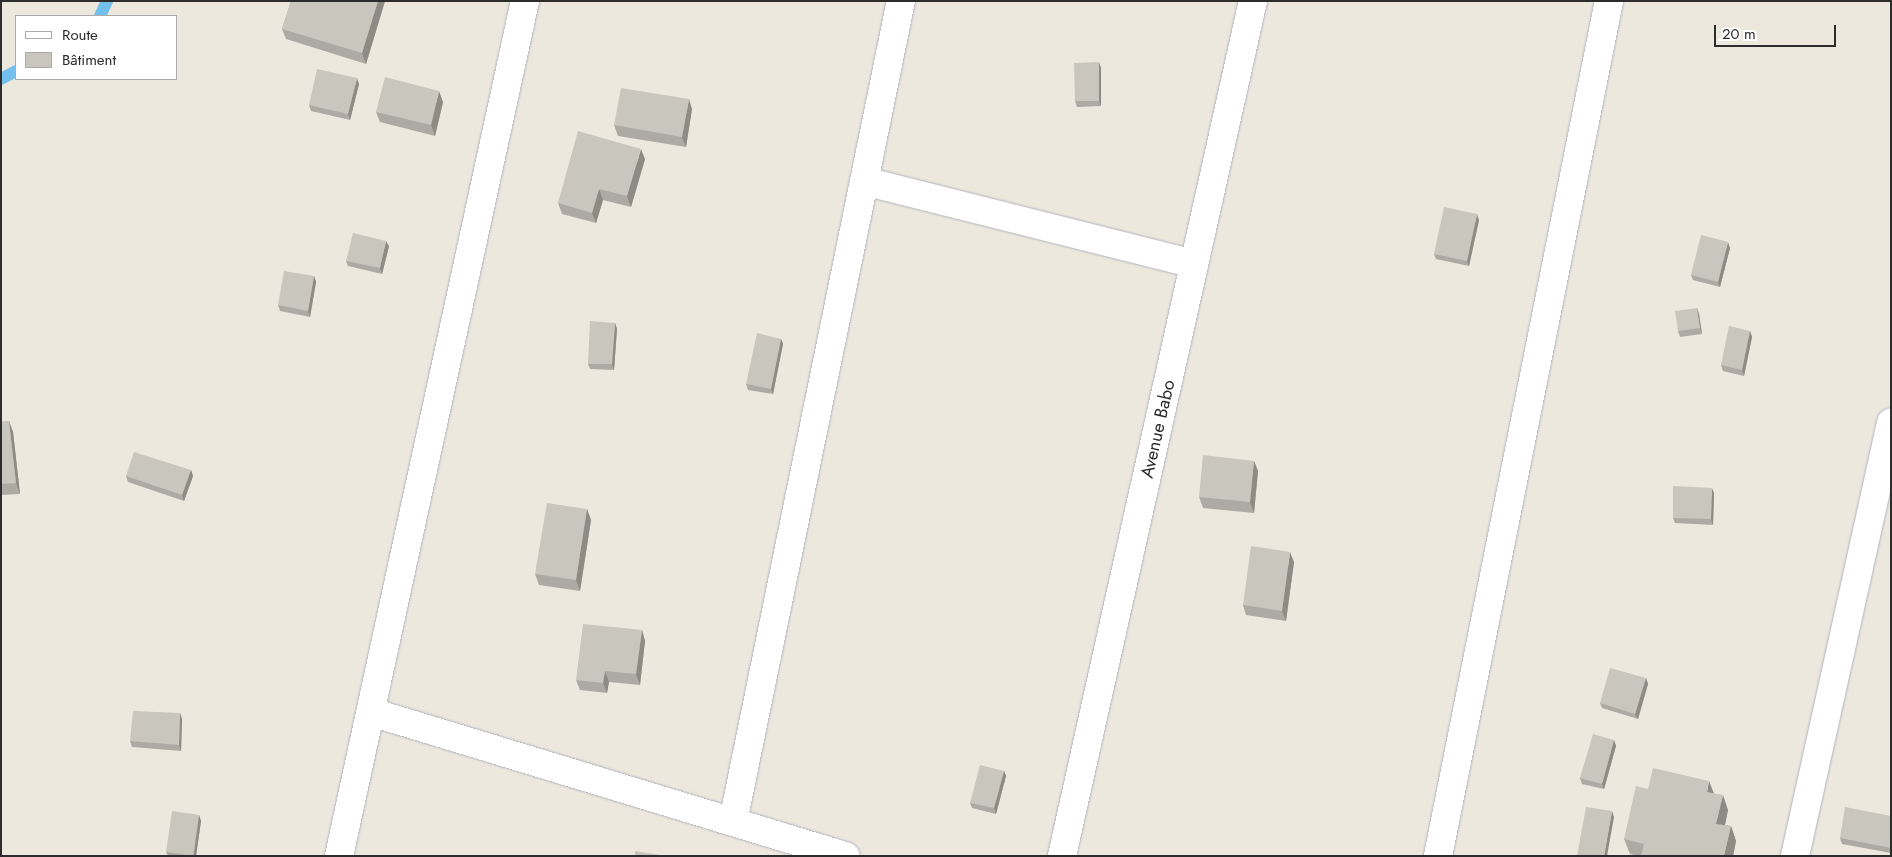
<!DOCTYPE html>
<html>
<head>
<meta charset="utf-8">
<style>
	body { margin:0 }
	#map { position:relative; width:1892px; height:857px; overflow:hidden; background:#ede8de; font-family:Jost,sans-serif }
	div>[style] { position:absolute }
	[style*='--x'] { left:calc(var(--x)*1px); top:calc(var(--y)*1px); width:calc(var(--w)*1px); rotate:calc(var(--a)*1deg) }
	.stream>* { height:12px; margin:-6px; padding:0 6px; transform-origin:6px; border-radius:6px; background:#74c0ed }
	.roads { filter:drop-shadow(0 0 1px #b2b3bf) drop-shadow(0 0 1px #b2b3bf) }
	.minor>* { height:28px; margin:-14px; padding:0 14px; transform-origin:14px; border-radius:14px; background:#fff }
	.wall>* { inset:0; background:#adaaa3 }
	.shaded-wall>* { inset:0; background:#8d8b84 }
	.building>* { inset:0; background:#c9c6bd }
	span { translate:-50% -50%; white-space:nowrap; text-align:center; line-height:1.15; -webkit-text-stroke:4.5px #fff; paint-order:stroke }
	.street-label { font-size:18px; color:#2c2c2c }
	.frame { position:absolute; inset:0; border:2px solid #2c2c2c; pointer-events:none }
	.legend { position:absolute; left:15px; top:15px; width:162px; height:65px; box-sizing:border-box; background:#fff; border:1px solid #ababab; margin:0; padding:6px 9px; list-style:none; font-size:15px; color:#2c2c2c }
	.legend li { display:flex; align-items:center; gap:10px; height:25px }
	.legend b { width:25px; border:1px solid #ababab }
	.scale { position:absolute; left:1714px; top:25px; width:122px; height:22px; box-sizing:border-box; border:2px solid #2c2c2c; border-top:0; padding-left:6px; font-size:15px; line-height:18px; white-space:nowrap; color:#2c2c2c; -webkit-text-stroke:4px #fff; paint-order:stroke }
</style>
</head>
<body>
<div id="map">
	<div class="stream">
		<div style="--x:100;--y:16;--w:17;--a:-65"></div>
		<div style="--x:1;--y:79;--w:17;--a:-28"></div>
	</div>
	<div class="roads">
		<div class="minor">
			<div style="--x:864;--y:181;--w:340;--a:14.1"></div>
			<div style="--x:371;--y:712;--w:496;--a:16.9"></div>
			<div style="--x:733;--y:822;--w:838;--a:-78.44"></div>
			<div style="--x:339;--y:856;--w:875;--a:-77.73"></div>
			<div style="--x:1062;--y:856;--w:876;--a:-77.41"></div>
			<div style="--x:1438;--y:856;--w:872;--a:-78.69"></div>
			<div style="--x:1795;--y:856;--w:444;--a:-77.5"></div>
		</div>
	</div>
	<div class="wall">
		<div style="clip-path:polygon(291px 1px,385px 1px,366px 64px,286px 39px,282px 29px)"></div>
		<div style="clip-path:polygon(1101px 68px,1101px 106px,1077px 107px,1075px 101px)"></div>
		<div style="clip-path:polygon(359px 84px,350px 120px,311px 111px,309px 105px)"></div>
		<div style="clip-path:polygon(443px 102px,435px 136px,380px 122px,376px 112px)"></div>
		<div style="clip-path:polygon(692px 109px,686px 147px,618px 136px,614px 125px)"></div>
		<div style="clip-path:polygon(645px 159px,631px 207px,603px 200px,596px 223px,562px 214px,558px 203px)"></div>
		<div style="clip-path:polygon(1479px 220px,1469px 266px,1436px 259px,1434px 254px)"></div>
		<div style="clip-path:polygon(389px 246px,382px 274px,348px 266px,346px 261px)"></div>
		<div style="clip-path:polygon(1730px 248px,1720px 287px,1693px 280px,1691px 275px)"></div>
		<div style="clip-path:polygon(314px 276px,316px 282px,310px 317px,280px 311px,278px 305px)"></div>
		<div style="clip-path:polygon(1697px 308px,1699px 314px,1702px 334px,1680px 337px,1678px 331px)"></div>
		<div style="clip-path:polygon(615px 323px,617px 329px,614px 370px,590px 369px,588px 364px)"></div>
		<div style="clip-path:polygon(1750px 331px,1752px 337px,1744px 376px,1723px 371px,1721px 365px)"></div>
		<div style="clip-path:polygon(781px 339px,783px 344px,773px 394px,748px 390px,746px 384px)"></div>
		<div style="clip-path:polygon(9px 421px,13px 432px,20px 494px,1px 495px,1px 422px)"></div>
		<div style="clip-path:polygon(1254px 461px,1258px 471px,1254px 513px,1203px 508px,1199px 497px)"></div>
		<div style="clip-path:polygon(191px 470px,193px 476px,184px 501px,128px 482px,126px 476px)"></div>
		<div style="clip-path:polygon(1714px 493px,1713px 525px,1675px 523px,1673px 518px)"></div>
		<div style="clip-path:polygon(587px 509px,591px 520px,580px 591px,539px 585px,535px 574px)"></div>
		<div style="clip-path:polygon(1294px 562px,1286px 621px,1246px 615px,1243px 605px)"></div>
		<div style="clip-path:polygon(642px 630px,645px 641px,640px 685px,609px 682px,607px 693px,580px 690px,576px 680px)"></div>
		<div style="clip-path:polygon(1646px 678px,1648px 684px,1638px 719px,1602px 708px,1600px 703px)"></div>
		<div style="clip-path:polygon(180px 713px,182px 719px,181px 751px,132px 747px,130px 741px)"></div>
		<div style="clip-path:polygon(1614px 740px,1616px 746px,1604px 789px,1582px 784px,1580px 778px)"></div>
		<div style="clip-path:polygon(1004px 771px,1006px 776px,996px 814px,972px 808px,970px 803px)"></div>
		<div style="clip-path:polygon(1648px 789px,1714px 793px,1728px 810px,1725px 825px,1731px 826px,1736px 841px,1733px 856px,1638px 856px,1630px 854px,1624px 839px)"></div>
		<div style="clip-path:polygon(199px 815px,201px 821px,196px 856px,168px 856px,166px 852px)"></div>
		<div style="clip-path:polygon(1891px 816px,1891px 853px,1842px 844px,1840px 838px)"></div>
	</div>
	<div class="shaded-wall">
		<div style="clip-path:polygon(378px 1px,385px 1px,366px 64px,362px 53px)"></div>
		<div style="clip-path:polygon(1099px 62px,1101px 68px,1101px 106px,1099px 101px)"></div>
		<div style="clip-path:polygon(357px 78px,359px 84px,350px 120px,348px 114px)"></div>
		<div style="clip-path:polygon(439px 91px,443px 102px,435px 136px,431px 125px)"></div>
		<div style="clip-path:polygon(689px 99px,692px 109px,686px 147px,682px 137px)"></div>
		<div style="clip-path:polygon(641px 149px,645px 159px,631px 207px,627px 196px)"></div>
		<div style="clip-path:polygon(599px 189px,603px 200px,596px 223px,592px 213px)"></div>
		<div style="clip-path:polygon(1477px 214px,1479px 220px,1469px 266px,1467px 261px)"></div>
		<div style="clip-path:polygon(386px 241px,389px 246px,382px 274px,380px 268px)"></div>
		<div style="clip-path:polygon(1728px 242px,1730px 248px,1720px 287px,1718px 282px)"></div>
		<div style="clip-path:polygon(314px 276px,316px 282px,310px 317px,308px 311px)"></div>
		<div style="clip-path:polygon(1697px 308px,1699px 314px,1702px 334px,1700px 328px)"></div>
		<div style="clip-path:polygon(615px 323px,617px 329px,614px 370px,612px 364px)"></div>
		<div style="clip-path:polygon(1750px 331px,1752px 337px,1744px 376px,1742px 370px)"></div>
		<div style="clip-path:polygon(781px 339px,783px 344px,773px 394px,771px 389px)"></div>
		<div style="clip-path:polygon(9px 421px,13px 432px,20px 494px,16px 483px)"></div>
		<div style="clip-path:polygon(1254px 461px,1258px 471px,1254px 513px,1250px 502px)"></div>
		<div style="clip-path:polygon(191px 470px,193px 476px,184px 501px,182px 495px)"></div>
		<div style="clip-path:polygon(1712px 488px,1714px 493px,1713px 525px,1711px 519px)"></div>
		<div style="clip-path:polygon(587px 509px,591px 520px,580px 591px,576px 580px)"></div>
		<div style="clip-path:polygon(1290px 552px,1294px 562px,1286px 621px,1282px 611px)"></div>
		<div style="clip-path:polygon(642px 630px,645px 641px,640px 685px,636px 674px)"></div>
		<div style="clip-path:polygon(605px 671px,609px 682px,607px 693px,603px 683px)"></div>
		<div style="clip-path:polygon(1646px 678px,1648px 684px,1638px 719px,1635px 714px)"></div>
		<div style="clip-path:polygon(180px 713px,182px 719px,181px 751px,179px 745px)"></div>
		<div style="clip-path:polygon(1614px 740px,1616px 746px,1604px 789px,1602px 784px)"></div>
		<div style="clip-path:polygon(1004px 771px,1006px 776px,996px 814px,994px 808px)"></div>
		<div style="clip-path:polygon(1709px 781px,1715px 796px,1707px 792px)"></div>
		<div style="clip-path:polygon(1723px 795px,1728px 810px,1722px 839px,1716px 824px)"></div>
		<div style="clip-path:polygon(1612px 811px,1614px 817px,1607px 856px,1604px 856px)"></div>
		<div style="clip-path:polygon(199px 815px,201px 821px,196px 856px,194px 856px)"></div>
		<div style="clip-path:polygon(1731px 826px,1736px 841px,1733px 856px,1724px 856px)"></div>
	</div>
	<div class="building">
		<div style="clip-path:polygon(291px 1px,378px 1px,362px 53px,282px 29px)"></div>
		<div style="clip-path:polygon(1099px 62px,1099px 101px,1075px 101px,1074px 63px)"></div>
		<div style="clip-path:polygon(317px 69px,357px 78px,348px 114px,309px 105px)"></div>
		<div style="clip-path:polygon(385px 77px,439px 91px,431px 125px,376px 112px)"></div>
		<div style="clip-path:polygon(621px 88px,689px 99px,682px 137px,614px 125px)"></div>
		<div style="clip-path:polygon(578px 131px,641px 149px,627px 196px,599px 189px,592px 213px,558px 203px)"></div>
		<div style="clip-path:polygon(1444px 207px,1477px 214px,1467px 261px,1434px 254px)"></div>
		<div style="clip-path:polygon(353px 233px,386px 241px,380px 268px,346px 261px)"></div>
		<div style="clip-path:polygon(1701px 235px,1728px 242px,1718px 282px,1691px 275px)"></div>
		<div style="clip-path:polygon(284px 271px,314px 276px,308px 311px,278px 305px)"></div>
		<div style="clip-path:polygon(1697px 308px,1700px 328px,1678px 331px,1675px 311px)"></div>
		<div style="clip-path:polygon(590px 321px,615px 323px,612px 364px,588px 364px)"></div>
		<div style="clip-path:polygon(1729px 326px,1750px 331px,1742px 370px,1721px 365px)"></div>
		<div style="clip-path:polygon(757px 333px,781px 339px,771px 389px,746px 384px)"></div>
		<div style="clip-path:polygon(9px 421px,16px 483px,1px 484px,1px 422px)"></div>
		<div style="clip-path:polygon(134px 452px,191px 470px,182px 495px,126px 476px)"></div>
		<div style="clip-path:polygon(1203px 455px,1254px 461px,1250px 502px,1199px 497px)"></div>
		<div style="clip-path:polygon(1673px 486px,1712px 488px,1711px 519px,1673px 518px)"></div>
		<div style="clip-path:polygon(547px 503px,587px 509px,576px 580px,535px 574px)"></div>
		<div style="clip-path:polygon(1251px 546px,1290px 552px,1282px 611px,1243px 605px)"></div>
		<div style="clip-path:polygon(583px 624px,642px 630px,636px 674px,605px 671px,603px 683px,576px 680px)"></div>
		<div style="clip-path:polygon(1610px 668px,1646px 678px,1635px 714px,1600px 703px)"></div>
		<div style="clip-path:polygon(133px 711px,180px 713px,179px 745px,130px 741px)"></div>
		<div style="clip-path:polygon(1593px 734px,1614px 740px,1602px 784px,1580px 778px)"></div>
		<div style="clip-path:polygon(980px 765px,1004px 771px,994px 808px,970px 803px)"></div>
		<div style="clip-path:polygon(1653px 768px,1709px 781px,1707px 792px,1723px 795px,1716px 824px,1731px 826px,1724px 856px,1641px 856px,1644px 844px,1624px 839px,1636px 786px,1648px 789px)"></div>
		<div style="clip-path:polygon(1586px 807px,1612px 811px,1604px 856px,1577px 856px)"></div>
		<div style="clip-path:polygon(1845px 807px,1891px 816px,1891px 848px,1840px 838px)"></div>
		<div style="clip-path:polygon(172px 811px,199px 815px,193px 856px,166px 852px)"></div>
		<div style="clip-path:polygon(635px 851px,666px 856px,635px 856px)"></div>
	</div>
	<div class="street-label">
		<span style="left:1158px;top:429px;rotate:-77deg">Avenue Babo</span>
	</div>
	<div class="frame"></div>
	<ul class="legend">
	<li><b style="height:6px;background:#fff"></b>Route</li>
	<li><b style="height:14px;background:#c9c6bd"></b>Bâtiment</li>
	</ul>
	<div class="scale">20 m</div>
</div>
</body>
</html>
